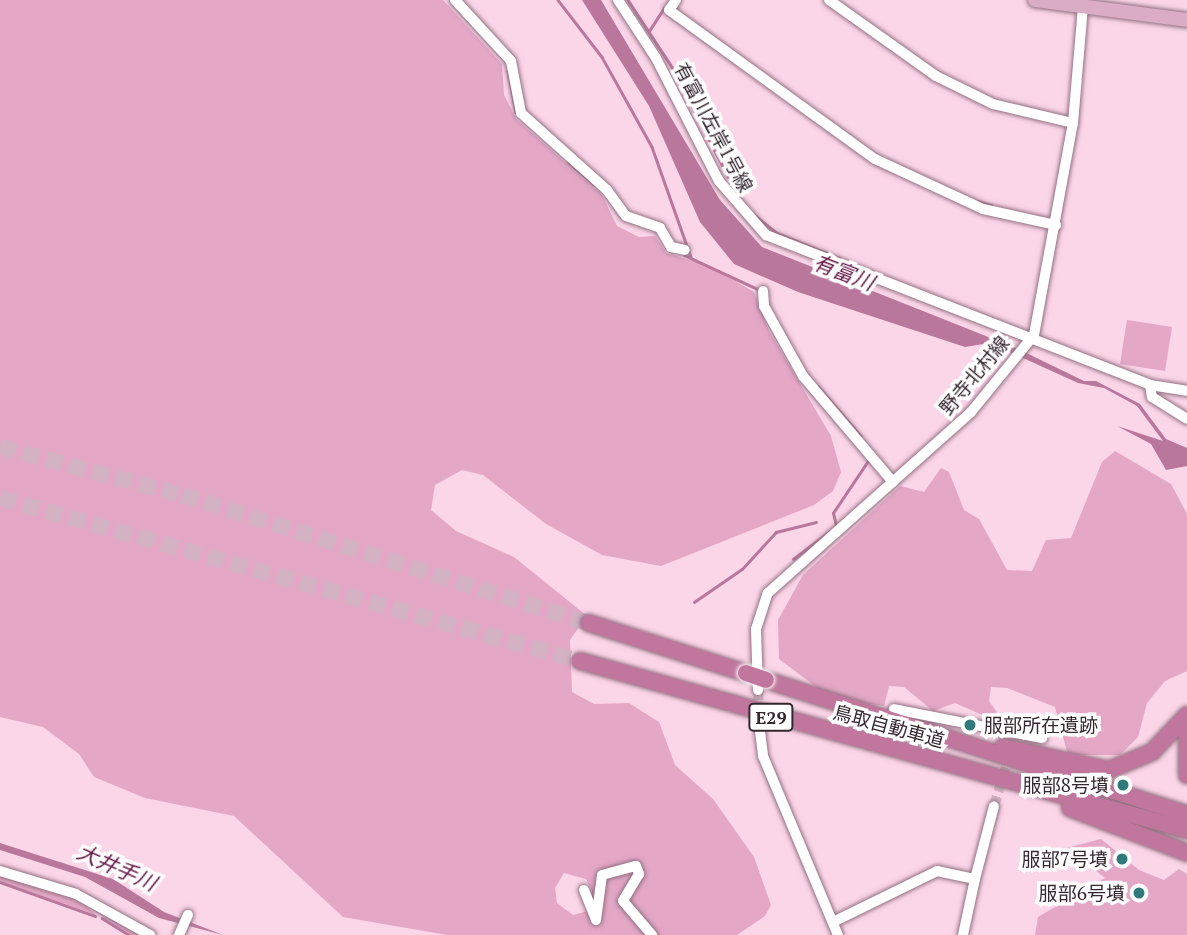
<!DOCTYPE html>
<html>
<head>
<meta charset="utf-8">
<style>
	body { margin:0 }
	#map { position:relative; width:1187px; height:935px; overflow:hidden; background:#fbd5e8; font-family:"PT Serif","Noto Sans JP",serif }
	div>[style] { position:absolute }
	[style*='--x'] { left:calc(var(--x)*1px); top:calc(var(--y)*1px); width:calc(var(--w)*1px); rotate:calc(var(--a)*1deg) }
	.green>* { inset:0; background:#e4a7c6 }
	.water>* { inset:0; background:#b9789b }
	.stream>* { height:2.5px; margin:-1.25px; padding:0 1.25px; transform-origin:1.25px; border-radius:1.25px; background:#b9789b }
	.minor-tunnel>* { height:10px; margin-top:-5px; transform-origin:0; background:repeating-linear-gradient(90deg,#d3b2c3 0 10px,transparent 0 15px) }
	.highway-tunnel>* { height:16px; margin-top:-8px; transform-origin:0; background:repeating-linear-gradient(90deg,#d3b2c3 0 16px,transparent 0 24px) }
	.roads { filter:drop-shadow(0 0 2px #937182) drop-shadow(0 0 2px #937182) }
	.minor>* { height:10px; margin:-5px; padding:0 5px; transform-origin:5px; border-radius:5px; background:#fff }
	.major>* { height:14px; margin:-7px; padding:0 7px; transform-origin:7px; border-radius:7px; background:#daadc5 }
	.highway>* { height:16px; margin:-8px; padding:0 8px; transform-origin:8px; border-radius:8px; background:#c1769e }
	.bridges { filter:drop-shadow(0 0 2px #fff) drop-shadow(0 0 2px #fff) }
	.highway-bridge>* { height:16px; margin:-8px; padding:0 8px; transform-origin:8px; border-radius:8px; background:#c1769e }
	.dots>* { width:19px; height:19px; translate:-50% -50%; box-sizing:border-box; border:4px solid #fff; border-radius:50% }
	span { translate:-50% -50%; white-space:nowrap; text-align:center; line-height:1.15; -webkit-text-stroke:7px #fff; paint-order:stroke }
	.shield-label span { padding:2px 5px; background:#fff; border:2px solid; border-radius:5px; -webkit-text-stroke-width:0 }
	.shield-label { font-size:18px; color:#35272e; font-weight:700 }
	.street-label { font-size:19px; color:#35272e }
	.poi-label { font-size:19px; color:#35272e }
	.left { translate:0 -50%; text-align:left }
	.right { translate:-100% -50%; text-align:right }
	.water-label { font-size:21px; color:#651647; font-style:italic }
</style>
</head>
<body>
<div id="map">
	<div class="green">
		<div style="clip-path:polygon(evenodd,0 0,443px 0,502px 64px,504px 95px,517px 120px,602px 195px,617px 226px,639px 237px,655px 236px,666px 253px,708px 265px,754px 292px,769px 331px,831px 436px,841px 472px,833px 491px,814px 505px,661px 566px,602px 555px,546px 524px,483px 475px,462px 470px,435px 485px,431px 510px,456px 531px,514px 557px,587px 616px,570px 640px,572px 692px,594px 704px,629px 703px,659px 722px,675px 765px,713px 799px,754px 857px,771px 905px,765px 916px,737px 935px,447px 935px,343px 917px,234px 816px,145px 798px,94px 777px,79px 754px,43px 727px,0 717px,0 0,564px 873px,586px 879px,592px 891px,588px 911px,573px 915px,557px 903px,555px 888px,564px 873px)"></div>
		<div style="clip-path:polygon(1127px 320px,1172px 327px,1165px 371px,1120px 364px)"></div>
		<div style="clip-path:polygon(1115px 451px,1171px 484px,1187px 514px,1187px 671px,1165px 681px,1147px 703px,1138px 737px,1120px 755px,1068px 755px,1055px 707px,1007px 688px,991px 687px,989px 701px,997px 712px,987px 717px,955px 703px,933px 711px,904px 687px,889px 686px,884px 706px,831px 698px,779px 659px,778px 620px,803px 575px,900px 486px,924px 492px,941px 468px,949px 472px,964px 510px,979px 519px,1007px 570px,1032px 571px,1046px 540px,1071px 538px,1102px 462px)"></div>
		<div style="clip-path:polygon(1101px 839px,1139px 870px,1164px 880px,1179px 869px,1187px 874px,1187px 935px,1035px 935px,1038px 917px,1105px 878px,1067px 848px)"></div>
		<div style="clip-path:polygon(0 874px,57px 889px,144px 935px,131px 935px,85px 905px,96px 915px,0 881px)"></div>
	</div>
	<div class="water">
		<div style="clip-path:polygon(582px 0,601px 0,720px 200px,762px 247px,1016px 348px,1084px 381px,1096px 381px,1140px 404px,1166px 439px,1187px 448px,1187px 466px,1166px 470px,1151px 444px,1117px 426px,1163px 441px,1137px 406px,1104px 388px,1078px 383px,1012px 353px,983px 344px,965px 347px,798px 292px,734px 264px,700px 222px,649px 106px)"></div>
		<div style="clip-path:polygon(0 843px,113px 879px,164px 912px,223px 935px,159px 918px,85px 877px,0 850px)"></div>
	</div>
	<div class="stream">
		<div style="--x:558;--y:0;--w:72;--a:52.3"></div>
		<div style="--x:602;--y:57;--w:103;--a:60.9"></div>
		<div style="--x:652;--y:147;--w:117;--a:70.5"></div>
		<div style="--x:628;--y:0;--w:80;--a:56.7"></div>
		<div style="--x:672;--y:67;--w:140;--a:62.9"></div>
		<div style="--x:649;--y:31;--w:27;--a:-57"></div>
		<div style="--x:508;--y:71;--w:42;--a:79"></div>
		<div style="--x:568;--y:162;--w:35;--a:41"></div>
		<div style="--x:978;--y:201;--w:14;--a:17"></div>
		<div style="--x:756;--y:216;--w:27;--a:39"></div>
		<div style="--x:777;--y:233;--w:88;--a:21.9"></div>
		<div style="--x:684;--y:255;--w:81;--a:24.7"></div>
		<div style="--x:818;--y:386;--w:66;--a:49.3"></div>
		<div style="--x:836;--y:526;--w:13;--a:-103"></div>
		<div style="--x:833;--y:513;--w:63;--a:-56.1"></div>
		<div style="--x:793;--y:559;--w:46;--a:-37.1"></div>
		<div style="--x:694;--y:602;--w:58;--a:-34.5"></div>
		<div style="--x:742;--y:569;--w:50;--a:-47.4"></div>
		<div style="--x:776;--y:532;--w:41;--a:-14"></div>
		<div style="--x:0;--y:882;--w:101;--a:19.7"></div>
		<div style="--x:102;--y:918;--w:32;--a:32"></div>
	</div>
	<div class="minor-tunnel">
		<div style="--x:758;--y:690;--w:41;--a:87.2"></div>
		<div style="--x:994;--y:806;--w:68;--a:-72.9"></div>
	</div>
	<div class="highway-tunnel">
		<div style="--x:0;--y:447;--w:188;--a:14.8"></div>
		<div style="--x:182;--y:495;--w:427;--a:17.5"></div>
		<div style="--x:0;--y:498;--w:602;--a:15.7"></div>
	</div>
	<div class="roads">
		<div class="minor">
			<div style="--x:455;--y:0;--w:83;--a:47.4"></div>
			<div style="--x:511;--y:61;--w:53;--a:79.1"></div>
			<div style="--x:521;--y:113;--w:115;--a:41.8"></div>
			<div style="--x:607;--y:190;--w:32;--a:54"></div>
			<div style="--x:626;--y:216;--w:36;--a:19"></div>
			<div style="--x:660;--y:228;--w:22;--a:60"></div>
			<div style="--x:671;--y:247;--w:14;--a:12"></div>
			<div style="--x:618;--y:0;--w:69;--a:56.8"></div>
			<div style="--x:656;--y:58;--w:138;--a:62.9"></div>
			<div style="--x:719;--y:181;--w:72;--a:49"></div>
			<div style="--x:766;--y:235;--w:412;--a:21.3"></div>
			<div style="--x:1150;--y:385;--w:37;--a:9"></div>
			<div style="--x:676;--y:0;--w:12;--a:125"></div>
			<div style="--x:669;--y:10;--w:254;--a:35.9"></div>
			<div style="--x:875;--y:159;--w:119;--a:24.8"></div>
			<div style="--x:983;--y:209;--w:75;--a:12.4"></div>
			<div style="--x:829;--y:0;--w:131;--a:35.4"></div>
			<div style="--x:936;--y:76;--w:64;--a:26.2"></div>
			<div style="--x:993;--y:104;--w:82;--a:13.4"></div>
			<div style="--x:763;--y:291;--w:15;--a:86"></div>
			<div style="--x:764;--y:306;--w:80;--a:60.9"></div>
			<div style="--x:803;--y:376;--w:139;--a:49.7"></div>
			<div style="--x:1150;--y:385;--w:12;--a:81"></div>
			<div style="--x:1152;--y:397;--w:41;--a:32.2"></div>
			<div style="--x:758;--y:690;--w:61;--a:-91.9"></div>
			<div style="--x:756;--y:629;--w:38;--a:-72"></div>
			<div style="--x:768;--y:593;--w:272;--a:-41.7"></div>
			<div style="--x:971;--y:412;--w:99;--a:-50.7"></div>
			<div style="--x:1034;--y:335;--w:216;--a:-79.6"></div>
			<div style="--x:1073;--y:123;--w:116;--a:-85.1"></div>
			<div style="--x:894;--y:709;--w:151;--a:11.1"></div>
			<div style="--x:760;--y:731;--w:25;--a:83"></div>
			<div style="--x:763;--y:756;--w:194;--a:67.3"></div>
			<div style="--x:0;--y:871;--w:79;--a:16.8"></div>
			<div style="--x:76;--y:894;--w:85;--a:29"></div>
			<div style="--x:975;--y:879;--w:75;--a:-75.4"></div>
			<div style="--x:584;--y:890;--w:32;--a:68"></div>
			<div style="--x:596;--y:920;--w:45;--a:-82.4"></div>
			<div style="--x:602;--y:875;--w:35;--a:-15"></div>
			<div style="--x:636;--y:866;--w:9;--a:69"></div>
			<div style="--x:639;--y:874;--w:31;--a:121"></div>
			<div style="--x:623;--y:901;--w:45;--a:49.5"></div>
			<div style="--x:833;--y:922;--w:116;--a:-26.1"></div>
			<div style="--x:937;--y:871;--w:39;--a:12"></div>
			<div style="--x:975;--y:879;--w:57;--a:102.1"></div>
			<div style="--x:179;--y:935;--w:22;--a:-66"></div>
		</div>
		<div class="major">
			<div style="--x:1035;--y:0;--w:153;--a:7.5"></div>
		</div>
		<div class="highway">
			<div style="--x:589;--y:623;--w:165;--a:17.7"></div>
			<div style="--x:580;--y:661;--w:630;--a:15.56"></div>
			<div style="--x:766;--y:680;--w:442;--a:17.7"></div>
			<div style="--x:1187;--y:734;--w:41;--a:90"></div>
			<div style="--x:1003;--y:747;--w:108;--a:12.2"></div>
			<div style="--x:1109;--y:770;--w:47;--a:-22.7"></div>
			<div style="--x:1152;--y:752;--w:51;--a:-46.6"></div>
			<div style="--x:1070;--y:808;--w:125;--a:21"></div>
		</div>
	</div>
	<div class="bridges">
		<div class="highway-bridge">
			<div style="--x:746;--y:673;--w:21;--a:19"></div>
		</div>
	</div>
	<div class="dots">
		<div style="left:970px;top:725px;background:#307a7b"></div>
		<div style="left:1123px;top:785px;background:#307a7b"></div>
		<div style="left:1122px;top:859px;background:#307a7b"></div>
		<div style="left:1139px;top:893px;background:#307a7b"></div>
	</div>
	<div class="shield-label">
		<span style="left:771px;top:717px">E29</span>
	</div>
	<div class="street-label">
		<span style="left:714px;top:127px;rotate:62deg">有富川左岸1号線</span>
		<span style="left:974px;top:375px;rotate:-50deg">野寺北村線</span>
		<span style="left:889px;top:726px;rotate:15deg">鳥取自動車道</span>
	</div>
	<div class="poi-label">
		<span class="left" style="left:984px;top:725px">服部所在遺跡</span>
		<span class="right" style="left:1109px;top:785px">服部8号墳</span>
		<span class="right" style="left:1108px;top:859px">服部7号墳</span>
		<span class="right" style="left:1125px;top:893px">服部6号墳</span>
	</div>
	<div class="water-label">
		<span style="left:844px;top:272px;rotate:21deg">有富川</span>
		<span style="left:117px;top:867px;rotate:24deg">大井手川</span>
	</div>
</div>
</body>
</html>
